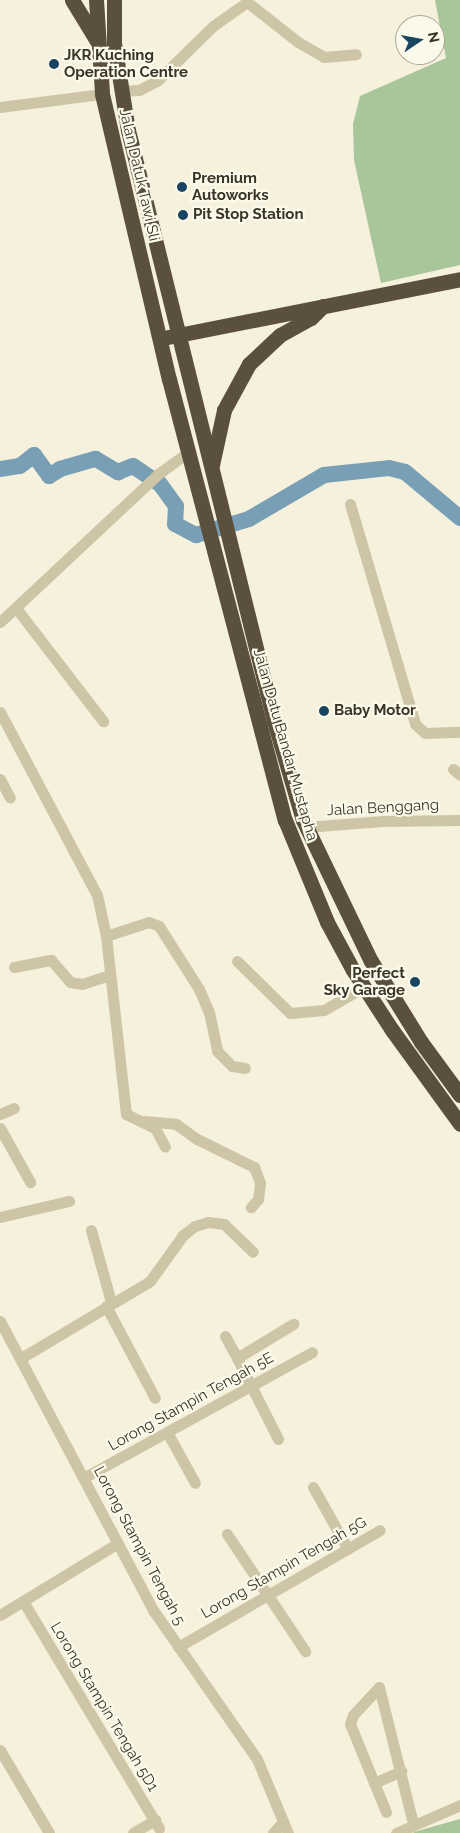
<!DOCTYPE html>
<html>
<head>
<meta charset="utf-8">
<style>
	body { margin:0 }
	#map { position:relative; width:460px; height:1833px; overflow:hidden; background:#f5f1dc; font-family:Raleway,sans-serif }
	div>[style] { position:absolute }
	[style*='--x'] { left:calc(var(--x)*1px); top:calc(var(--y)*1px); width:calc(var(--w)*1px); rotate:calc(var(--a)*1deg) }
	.green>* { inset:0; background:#a9c59a }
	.river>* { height:16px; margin:-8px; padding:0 8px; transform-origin:8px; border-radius:8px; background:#789fb5 }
	.minor>* { height:11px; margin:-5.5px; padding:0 5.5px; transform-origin:5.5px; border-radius:5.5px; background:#cec5a6 }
	.highway>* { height:15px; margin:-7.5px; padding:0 7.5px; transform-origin:7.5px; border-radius:7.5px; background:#5b503e }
	.dots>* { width:14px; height:14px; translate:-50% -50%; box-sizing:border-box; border:2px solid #fbf9e9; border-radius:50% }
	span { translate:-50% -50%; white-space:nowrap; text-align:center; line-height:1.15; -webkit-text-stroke:4.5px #fbf9e9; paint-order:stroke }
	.poi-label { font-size:15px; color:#3a3328; font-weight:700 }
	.left { translate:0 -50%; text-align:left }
	.right { translate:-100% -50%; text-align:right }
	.street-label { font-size:15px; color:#3a3328 }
	.north { position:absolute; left:395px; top:15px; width:50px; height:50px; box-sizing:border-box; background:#fbf9e9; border:1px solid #aeaa9c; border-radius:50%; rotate:78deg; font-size:14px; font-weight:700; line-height:20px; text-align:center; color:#3a3328 }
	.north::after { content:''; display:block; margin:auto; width:18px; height:22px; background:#194560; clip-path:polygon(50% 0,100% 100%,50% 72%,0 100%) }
</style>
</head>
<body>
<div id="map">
	<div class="green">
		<div style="clip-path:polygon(435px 0,460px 0,460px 265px,381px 283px,354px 160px,353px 124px,360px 96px,446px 58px)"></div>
		<div style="clip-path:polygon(460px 1819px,460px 1833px,413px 1833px,414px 1832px)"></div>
	</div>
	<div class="river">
		<div style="--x:0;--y:469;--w:20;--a:-9"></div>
		<div style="--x:20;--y:466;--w:18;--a:-38"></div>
		<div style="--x:34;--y:455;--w:26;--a:54"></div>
		<div style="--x:49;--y:476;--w:13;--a:-32"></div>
		<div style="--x:60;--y:469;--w:37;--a:-16"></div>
		<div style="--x:96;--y:459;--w:26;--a:31"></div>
		<div style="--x:118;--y:472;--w:16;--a:-22"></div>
		<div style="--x:133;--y:466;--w:32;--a:34"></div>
		<div style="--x:160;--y:484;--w:27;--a:54"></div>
		<div style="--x:176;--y:506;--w:18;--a:93"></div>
		<div style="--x:175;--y:524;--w:24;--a:28"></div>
		<div style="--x:196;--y:535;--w:55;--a:-16.8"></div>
		<div style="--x:249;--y:519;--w:87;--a:-30.4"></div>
		<div style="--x:324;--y:475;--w:65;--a:-6.1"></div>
		<div style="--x:389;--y:468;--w:16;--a:14"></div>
		<div style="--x:405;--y:472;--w:72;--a:39.9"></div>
	</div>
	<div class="minor">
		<div style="--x:121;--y:91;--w:18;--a:-3"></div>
		<div style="--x:139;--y:90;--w:20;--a:-27"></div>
		<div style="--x:157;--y:81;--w:78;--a:-44.5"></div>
		<div style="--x:213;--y:26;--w:42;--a:-35.2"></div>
		<div style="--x:247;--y:2;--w:65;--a:38.1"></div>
		<div style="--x:298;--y:42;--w:30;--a:30"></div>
		<div style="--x:324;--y:57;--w:32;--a:-5"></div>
		<div style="--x:0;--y:107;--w:103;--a:-7.3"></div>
		<div style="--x:350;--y:504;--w:229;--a:73.5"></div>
		<div style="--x:415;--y:724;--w:13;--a:42"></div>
		<div style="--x:425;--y:733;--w:35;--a:-2"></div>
		<div style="--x:16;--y:608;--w:143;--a:52.4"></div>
		<div style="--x:0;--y:622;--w:216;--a:-43.1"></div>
		<div style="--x:158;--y:474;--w:36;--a:-36"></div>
		<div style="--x:0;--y:712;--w:207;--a:62.1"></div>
		<div style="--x:97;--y:895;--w:42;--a:77.6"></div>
		<div style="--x:106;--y:936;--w:179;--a:83.6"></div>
		<div style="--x:126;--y:1114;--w:32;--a:26"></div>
		<div style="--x:155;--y:1128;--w:21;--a:62"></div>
		<div style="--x:453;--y:769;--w:9;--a:41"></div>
		<div style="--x:0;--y:779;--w:21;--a:62"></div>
		<div style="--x:306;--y:827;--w:77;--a:-4.5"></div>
		<div style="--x:383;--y:821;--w:77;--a:-0.7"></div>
		<div style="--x:106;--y:936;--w:45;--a:-18"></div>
		<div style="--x:149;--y:922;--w:11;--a:22"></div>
		<div style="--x:159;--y:926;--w:75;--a:57.6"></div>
		<div style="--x:199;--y:989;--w:25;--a:67"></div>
		<div style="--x:209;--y:1012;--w:40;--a:78"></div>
		<div style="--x:217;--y:1051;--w:21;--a:45"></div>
		<div style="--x:232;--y:1066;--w:13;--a:9"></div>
		<div style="--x:237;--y:961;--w:74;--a:44.5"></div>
		<div style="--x:290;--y:1013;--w:34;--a:-5"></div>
		<div style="--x:324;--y:1010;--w:46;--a:-29.9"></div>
		<div style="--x:14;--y:967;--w:38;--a:-11"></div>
		<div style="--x:51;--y:960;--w:29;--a:49"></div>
		<div style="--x:70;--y:982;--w:12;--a:9"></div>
		<div style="--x:82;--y:984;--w:29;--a:-18"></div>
		<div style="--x:0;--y:1114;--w:15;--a:-23"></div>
		<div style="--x:144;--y:1121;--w:32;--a:5"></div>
		<div style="--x:176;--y:1124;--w:26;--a:36"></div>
		<div style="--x:197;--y:1139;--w:64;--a:26.2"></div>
		<div style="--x:254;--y:1167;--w:17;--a:69"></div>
		<div style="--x:260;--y:1183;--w:16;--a:97"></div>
		<div style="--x:258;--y:1199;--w:11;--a:131"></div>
		<div style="--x:0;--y:1128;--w:62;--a:60.9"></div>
		<div style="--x:0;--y:1217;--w:71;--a:-13.1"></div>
		<div style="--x:91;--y:1230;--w:75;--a:74.5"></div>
		<div style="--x:106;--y:1306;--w:104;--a:62"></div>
		<div style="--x:0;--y:1321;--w:327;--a:62.1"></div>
		<div style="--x:153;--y:1610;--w:182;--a:55.1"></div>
		<div style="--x:257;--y:1759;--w:80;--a:67.3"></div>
		<div style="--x:225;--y:1336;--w:25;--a:61"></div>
		<div style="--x:21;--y:1358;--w:150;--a:-30.8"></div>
		<div style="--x:150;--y:1281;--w:57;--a:-54.3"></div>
		<div style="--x:183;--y:1235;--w:15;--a:-37"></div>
		<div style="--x:195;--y:1226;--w:14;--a:-17"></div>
		<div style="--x:208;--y:1222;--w:16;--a:7"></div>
		<div style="--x:224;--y:1224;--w:40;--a:44"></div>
		<div style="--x:167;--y:1432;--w:58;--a:61.2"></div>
		<div style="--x:278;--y:1439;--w:91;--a:-116.8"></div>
		<div style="--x:237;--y:1358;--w:66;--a:-31.3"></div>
		<div style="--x:85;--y:1477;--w:259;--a:-28.8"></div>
		<div style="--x:313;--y:1487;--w:71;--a:60.6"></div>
		<div style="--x:227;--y:1534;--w:141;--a:56.3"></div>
		<div style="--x:23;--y:1601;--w:265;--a:59.1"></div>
		<div style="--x:0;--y:1615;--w:138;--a:-31.4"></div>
		<div style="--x:178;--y:1647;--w:233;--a:-30.1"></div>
		<div style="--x:0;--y:1750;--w:96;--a:59.4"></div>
		<div style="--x:374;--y:1783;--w:30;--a:-24"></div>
		<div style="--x:386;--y:1812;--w:95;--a:-112.2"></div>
		<div style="--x:350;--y:1724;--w:9;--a:-72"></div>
		<div style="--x:353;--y:1715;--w:38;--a:-47"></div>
		<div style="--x:379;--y:1687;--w:140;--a:76"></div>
		<div style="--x:133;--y:1833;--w:26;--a:-31"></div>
		<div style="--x:273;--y:1833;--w:15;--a:-48"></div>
		<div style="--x:396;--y:1833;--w:70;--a:-23.6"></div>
	</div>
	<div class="highway">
		<div style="--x:72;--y:0;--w:48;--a:58.6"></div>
		<div style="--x:96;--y:0;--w:94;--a:86.3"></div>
		<div style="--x:102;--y:94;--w:293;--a:76.8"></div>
		<div style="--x:169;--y:379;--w:456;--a:75.3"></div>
		<div style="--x:285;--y:820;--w:110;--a:67.6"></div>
		<div style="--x:327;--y:922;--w:55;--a:61.6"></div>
		<div style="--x:353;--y:970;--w:72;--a:57"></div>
		<div style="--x:392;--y:1030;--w:116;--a:54.1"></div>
		<div style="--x:114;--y:0;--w:43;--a:90"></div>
		<div style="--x:114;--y:43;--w:88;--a:80.9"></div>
		<div style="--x:128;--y:130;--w:609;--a:76.12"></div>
		<div style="--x:274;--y:721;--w:103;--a:73.7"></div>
		<div style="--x:303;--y:820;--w:157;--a:64.3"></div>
		<div style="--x:371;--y:961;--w:95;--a:58.3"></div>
		<div style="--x:421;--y:1042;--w:66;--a:53.7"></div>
		<div style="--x:168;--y:337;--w:298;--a:-11.2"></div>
		<div style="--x:212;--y:465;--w:56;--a:-77.7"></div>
		<div style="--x:224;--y:410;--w:52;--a:-61.5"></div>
		<div style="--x:249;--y:364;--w:42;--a:-43.1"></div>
		<div style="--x:280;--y:335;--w:35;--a:-29"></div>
		<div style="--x:311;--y:318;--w:17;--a:-45"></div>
	</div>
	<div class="dots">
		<div style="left:54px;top:64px;background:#194560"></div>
		<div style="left:182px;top:187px;background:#194560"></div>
		<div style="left:183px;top:215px;background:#194560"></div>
		<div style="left:324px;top:711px;background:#194560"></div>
		<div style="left:415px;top:982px;background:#194560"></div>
	</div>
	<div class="poi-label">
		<span class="left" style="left:64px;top:64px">JKR Kuching<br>Operation Centre</span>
		<span class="left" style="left:192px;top:187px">Premium<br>Autoworks</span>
		<span class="left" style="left:193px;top:215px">Pit Stop Station</span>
		<span class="left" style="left:334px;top:711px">Baby Motor</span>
		<span class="right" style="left:405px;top:982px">Perfect<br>Sky Garage</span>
	</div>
	<div class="street-label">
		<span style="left:139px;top:175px;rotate:77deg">Jalan Datuk Tawi Sli</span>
		<span style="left:285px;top:745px;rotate:74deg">Jalan Datu Bandar Mustapha</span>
		<span style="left:383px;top:808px;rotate:-3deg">Jalan Benggang</span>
		<span style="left:191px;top:1402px;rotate:-29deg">Lorong Stampin Tengah 5E</span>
		<span style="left:139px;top:1546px;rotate:62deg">Lorong Stampin Tengah 5</span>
		<span style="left:284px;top:1568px;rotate:-30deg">Lorong Stampin Tengah 5G</span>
		<span style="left:104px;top:1707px;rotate:59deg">Lorong Stampin Tengah 5D1</span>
	</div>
	<div class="north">N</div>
</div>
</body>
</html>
